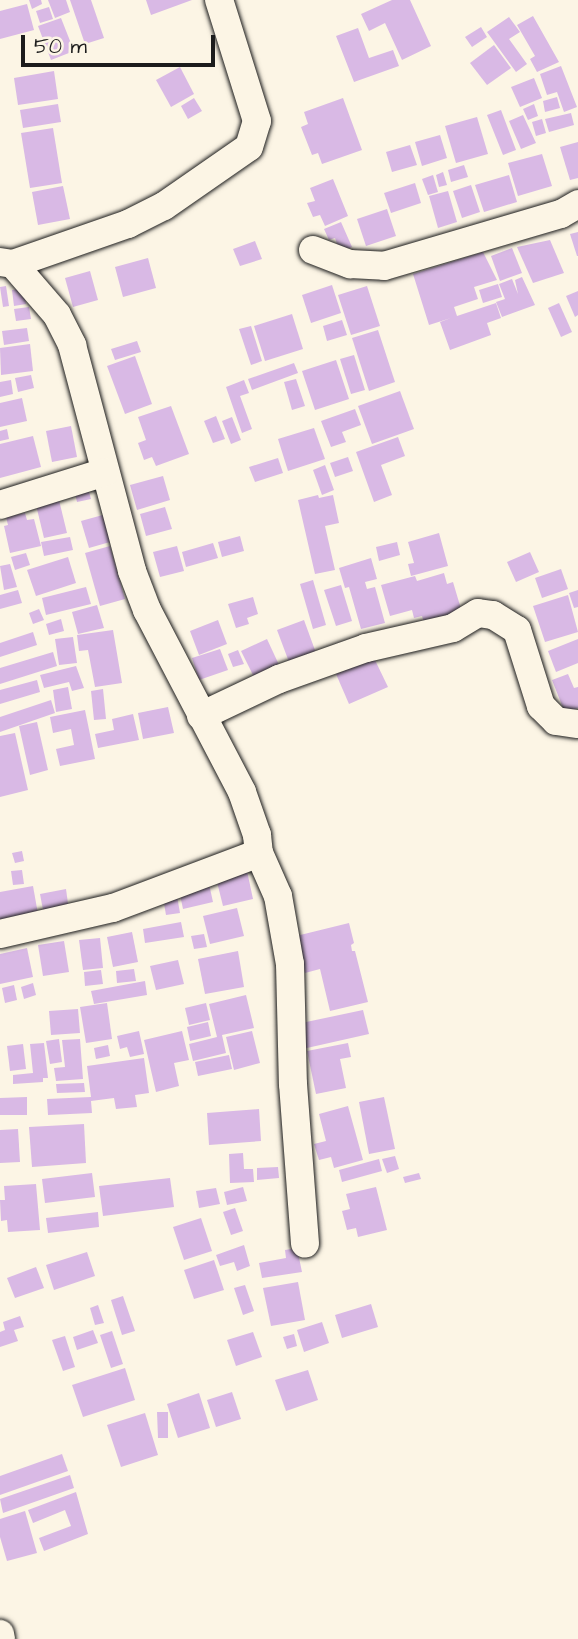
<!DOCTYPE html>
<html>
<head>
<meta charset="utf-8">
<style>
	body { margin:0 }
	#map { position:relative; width:578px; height:1639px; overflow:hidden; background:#fcf5e5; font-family:"Architects Daughter",sans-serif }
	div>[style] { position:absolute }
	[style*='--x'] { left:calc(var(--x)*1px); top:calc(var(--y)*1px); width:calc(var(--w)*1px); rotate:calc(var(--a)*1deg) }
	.building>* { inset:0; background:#d9b9e5 }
	.roads { filter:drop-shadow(0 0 2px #1c1c1c) drop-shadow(0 0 2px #1c1c1c) }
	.minor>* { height:28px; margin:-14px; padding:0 14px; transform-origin:14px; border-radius:14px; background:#fcf5e5 }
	span { translate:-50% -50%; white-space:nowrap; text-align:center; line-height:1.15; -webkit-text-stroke:7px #fcf5e5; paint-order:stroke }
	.scale { position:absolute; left:21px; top:35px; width:194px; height:32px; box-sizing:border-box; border:4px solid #1c1c1c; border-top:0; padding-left:9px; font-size:21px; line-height:24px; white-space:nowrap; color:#1c1c1c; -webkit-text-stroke:5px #fcf5e5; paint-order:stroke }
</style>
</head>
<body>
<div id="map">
	<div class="building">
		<div style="clip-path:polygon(29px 0,41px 0,42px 4px,32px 9px)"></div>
		<div style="clip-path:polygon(48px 0,66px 0,70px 12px,55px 18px)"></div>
		<div style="clip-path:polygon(70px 0,91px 0,104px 38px,85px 44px)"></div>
		<div style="clip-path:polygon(146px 0,192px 0,151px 15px)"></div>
		<div style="clip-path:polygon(392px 0,410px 0,431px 46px,402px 60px,385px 23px,369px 31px,361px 14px)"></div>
		<div style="clip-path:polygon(27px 4px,34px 30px,0 39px,0 11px)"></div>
		<div style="clip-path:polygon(49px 7px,53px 19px,40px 23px,36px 11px)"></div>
		<div style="clip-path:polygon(533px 16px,559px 62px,537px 72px,530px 59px,535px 56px,517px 25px)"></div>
		<div style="clip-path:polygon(509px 17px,520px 32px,509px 39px,527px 64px,516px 72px,487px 32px)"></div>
		<div style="clip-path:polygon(61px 18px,74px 51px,51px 60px,38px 26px)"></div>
		<div style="clip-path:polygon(481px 27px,487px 37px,472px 47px,465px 37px)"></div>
		<div style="clip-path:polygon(358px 28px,369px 58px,393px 50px,399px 66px,354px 82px,336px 36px)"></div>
		<div style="clip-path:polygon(494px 45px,511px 68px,487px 85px,470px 63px)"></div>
		<div style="clip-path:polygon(561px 66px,577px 107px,564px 112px,557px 92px,547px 95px,540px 74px)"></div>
		<div style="clip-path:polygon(180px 67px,194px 94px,171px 107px,156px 80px)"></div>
		<div style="clip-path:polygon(54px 71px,58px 99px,18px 105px,14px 78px)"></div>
		<div style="clip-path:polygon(534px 78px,542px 98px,520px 107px,511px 87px)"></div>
		<div style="clip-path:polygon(557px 97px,560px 108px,545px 112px,543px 101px)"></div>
		<div style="clip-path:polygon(194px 98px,202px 111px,188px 119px,181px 106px)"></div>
		<div style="clip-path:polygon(343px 98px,362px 150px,322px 164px,318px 153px,312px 155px,301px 127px,308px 124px,304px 112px)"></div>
		<div style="clip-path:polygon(58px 104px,61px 122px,23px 128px,20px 110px)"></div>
		<div style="clip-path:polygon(534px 104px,538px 116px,528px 120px,523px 109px)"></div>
		<div style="clip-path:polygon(501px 110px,516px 150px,503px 155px,487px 115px)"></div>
		<div style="clip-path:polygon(571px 113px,574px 125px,549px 132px,545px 119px)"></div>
		<div style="clip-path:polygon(523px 115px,536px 143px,521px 149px,509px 121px)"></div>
		<div style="clip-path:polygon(477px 117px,488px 154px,456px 163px,445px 126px)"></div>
		<div style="clip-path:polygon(542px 119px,546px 133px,536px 136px,532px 122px)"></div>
		<div style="clip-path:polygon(53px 128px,62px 183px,30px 188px,21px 133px)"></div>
		<div style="clip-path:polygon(440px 135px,447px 158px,422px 166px,415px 142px)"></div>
		<div style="clip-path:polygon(578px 142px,578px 178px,570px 180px,560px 147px)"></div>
		<div style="clip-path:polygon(410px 145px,417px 165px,392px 172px,386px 152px)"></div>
		<div style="clip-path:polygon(542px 154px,552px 186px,518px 196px,508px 163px)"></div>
		<div style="clip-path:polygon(464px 165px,468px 177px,451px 182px,448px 170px)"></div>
		<div style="clip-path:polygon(443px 172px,447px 185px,439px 187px,436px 175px)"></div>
		<div style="clip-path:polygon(433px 175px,438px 192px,428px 195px,422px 179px)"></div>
		<div style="clip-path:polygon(509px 175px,517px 202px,484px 212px,475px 185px)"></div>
		<div style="clip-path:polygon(333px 179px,348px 216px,325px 226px,320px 215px,313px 217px,307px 203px,315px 201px,310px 188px)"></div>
		<div style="clip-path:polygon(415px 183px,421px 203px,391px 213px,384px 193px)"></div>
		<div style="clip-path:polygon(471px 185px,480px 212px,462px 218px,453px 191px)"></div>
		<div style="clip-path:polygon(63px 186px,70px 219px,38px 225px,32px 192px)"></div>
		<div style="clip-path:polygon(448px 191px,457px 222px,438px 228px,429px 196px)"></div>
		<div style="clip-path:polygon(387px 209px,396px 236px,366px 246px,357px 219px)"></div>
		<div style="clip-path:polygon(341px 222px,352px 247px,340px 252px,335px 238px,329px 240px,324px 229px)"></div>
		<div style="clip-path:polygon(578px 232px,578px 256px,577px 256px,570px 234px)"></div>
		<div style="clip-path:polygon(550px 240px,564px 273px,533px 283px,517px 247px)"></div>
		<div style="clip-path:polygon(255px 241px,262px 259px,240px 266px,233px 249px)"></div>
		<div style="clip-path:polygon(512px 248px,522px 273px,500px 281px,491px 256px)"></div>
		<div style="clip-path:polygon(483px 252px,497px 280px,474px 287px,478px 299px,454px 307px,457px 316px,496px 303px,501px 318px,487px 323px,491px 335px,450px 350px,440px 322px,451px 318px,429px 325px,413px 274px)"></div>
		<div style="clip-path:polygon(148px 258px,156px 288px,123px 297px,115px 267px)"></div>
		<div style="clip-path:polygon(90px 271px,98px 300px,73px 307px,65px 278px)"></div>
		<div style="clip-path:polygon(522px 277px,535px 305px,502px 317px,496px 302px,505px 299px,499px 284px,512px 279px,518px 294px,515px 280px)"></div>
		<div style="clip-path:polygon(498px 284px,502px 297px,483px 303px,479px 290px)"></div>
		<div style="clip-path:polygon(332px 285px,341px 313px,311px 323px,302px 295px)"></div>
		<div style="clip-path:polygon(6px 286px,9px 306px,3px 307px,0 287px)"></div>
		<div style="clip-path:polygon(367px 286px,380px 326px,351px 335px,338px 295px)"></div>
		<div style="clip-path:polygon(24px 288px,26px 304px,14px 306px,12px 290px)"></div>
		<div style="clip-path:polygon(578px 291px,578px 315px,575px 317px,566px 296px)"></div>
		<div style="clip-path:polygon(559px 303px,572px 332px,561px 337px,548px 308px)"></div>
		<div style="clip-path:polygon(29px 307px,31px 319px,16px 321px,14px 309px)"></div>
		<div style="clip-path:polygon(292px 314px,303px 349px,265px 361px,254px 326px)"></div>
		<div style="clip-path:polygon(342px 320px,347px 335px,327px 341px,323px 326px)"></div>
		<div style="clip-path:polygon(251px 326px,262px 361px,251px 365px,239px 329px)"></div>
		<div style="clip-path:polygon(27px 328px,29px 341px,4px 345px,2px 331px)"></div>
		<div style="clip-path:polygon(378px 330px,395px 382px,369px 391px,352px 338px)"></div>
		<div style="clip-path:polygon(137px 341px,141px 352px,115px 360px,111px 349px)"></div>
		<div style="clip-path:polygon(30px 344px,33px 371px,1px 375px,0 348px)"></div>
		<div style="clip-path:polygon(354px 355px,365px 390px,351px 394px,340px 359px)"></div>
		<div style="clip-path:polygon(135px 356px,152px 404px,125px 414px,107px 366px)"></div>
		<div style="clip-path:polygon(336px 360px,349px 399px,315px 410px,302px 371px)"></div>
		<div style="clip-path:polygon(294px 363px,298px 373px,252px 390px,248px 379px)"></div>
		<div style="clip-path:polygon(31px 375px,34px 388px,18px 392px,15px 378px)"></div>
		<div style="clip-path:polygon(296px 379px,305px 406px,292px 410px,284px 382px)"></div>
		<div style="clip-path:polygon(11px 380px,13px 394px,0 397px,0 382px)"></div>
		<div style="clip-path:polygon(244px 380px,249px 393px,240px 396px,252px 429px,242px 433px,226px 387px)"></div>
		<div style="clip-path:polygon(400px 391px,414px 429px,372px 444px,358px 406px)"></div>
		<div style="clip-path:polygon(22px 398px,27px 421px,0 427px,0 403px)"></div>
		<div style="clip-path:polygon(171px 406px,189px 454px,156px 466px,152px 457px,144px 460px,138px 443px,146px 440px,138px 417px)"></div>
		<div style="clip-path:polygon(355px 409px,361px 425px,342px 432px,346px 442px,331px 447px,321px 421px)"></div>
		<div style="clip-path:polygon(216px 416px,225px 439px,213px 443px,204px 421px)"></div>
		<div style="clip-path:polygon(232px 417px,241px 440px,231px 444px,222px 421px)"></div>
		<div style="clip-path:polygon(71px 426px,77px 457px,52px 462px,46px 431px)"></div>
		<div style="clip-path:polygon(314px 428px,325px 459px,288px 471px,278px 439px)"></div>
		<div style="clip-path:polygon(7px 429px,9px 439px,0 441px,0 431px)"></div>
		<div style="clip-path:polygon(33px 436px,41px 467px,0 478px,0 444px)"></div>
		<div style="clip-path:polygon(398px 437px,405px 456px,381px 465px,392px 495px,374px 502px,356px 452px)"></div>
		<div style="clip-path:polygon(348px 457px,353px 471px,335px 477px,330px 463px)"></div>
		<div style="clip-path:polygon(278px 458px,283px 473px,255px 482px,249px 467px)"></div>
		<div style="clip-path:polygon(325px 465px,334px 490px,322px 495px,313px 470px)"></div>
		<div style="clip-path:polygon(163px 476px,170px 500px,137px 510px,130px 485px)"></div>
		<div style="clip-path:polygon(87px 485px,91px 499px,77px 502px,74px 489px)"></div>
		<div style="clip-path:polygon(318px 495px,319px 498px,333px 495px,339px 523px,325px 526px,335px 570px,315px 574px,298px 500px)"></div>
		<div style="clip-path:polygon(59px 500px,67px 533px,44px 538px,36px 505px)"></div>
		<div style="clip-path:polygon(165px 507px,172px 529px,146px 536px,140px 514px)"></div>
		<div style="clip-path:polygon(25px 513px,27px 520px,34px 519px,41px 546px,10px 553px,4px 526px,8px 525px,6px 517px)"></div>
		<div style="clip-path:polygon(110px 513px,117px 540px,89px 548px,81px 521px)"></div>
		<div style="clip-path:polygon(439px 533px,448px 566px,411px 576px,408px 564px,414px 563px,408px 542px)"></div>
		<div style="clip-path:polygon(240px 536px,244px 551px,222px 557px,218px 542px)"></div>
		<div style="clip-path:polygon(70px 537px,73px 550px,44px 556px,41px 542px)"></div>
		<div style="clip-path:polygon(397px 542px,400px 555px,379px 561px,376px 547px)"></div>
		<div style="clip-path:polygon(213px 543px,218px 558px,186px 567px,182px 552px)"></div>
		<div style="clip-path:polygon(110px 546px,125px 599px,100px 606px,85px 553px)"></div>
		<div style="clip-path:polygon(177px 546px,184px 571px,160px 577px,153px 552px)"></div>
		<div style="clip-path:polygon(530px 552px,539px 572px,516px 582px,507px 562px)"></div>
		<div style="clip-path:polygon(26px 553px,30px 565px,15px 570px,11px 557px)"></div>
		<div style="clip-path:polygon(68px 557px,76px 583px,36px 596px,27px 570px)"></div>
		<div style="clip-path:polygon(371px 558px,377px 579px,365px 582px,367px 589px,375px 587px,385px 623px,361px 629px,349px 587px,345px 588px,339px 568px)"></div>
		<div style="clip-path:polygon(10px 564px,17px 587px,4px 590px,0 566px)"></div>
		<div style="clip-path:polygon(561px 569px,568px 589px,542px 598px,535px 578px)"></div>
		<div style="clip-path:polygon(444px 573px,447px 584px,453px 582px,464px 619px,426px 629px,422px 616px,414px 618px,412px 610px,390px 616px,381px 585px,415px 576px,417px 581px)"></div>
		<div style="clip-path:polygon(313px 580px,326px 625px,313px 629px,300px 584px)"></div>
		<div style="clip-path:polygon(341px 585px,352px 621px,336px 626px,324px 590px)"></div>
		<div style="clip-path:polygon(86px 587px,91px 604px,46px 615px,42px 598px)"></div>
		<div style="clip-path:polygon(18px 590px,22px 603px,0 609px,0 595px)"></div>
		<div style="clip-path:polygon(578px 590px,578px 607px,574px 608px,569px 593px)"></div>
		<div style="clip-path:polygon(568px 595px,578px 632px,545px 642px,533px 606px)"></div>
		<div style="clip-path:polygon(253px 597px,258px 614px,247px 618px,249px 624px,236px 628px,228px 604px)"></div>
		<div style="clip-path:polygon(97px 605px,104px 628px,78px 634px,72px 612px)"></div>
		<div style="clip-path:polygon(39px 609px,44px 620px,33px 624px,29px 613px)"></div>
		<div style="clip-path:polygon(61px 619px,64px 631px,49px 635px,46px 624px)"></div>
		<div style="clip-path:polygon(218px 620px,227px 644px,199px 655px,190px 631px)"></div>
		<div style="clip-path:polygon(304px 620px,316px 653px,289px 662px,277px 630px)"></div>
		<div style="clip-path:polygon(113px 630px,122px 683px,95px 687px,88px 650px,79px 651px,77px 635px)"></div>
		<div style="clip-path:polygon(33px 632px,37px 645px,0 657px,0 643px)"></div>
		<div style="clip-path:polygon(73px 637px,77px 663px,59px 665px,55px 639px)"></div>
		<div style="clip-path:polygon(267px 639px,280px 667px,255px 679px,241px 651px)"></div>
		<div style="clip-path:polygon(578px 639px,578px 663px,556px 672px,548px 651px)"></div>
		<div style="clip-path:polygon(220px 649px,228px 670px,199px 680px,192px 658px)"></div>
		<div style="clip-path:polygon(238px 650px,244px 664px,233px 667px,228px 654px)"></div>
		<div style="clip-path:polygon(53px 652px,57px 666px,0 684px,0 668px)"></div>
		<div style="clip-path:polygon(374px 658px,388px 687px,349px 704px,336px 674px)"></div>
		<div style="clip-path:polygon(76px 666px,84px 688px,72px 691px,69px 682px,44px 688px,40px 675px)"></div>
		<div style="clip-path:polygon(568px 674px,574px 688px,578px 687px,578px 708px,565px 713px,552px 680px)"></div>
		<div style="clip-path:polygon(37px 680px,40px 692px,0 704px,0 690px)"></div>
		<div style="clip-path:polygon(68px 687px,72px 709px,56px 712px,53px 690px)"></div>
		<div style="clip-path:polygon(103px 689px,106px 719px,94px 720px,91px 691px)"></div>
		<div style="clip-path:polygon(51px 700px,55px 713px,0 732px,0 717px)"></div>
		<div style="clip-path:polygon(168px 707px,174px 733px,143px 739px,138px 713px)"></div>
		<div style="clip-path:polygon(85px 710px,95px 759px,60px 766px,56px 749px,74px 745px,71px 729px,53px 733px,50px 717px)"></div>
		<div style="clip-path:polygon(133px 714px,139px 740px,98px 748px,95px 734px,114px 730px,112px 719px)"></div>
		<div style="clip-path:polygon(37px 722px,48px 770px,30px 775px,19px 726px)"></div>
		<div style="clip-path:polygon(15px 733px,28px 790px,0 797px,0 736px)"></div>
		<div style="clip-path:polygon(22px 851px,24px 861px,15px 863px,12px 853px)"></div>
		<div style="clip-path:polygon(22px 870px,24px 884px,13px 885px,11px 871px)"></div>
		<div style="clip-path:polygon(247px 871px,253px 899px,223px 906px,216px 878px)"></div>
		<div style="clip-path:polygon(209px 884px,213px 902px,183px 909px,179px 890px)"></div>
		<div style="clip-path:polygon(33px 886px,38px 914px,0 921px,0 892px)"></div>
		<div style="clip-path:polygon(66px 889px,69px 911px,44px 915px,40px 894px)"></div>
		<div style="clip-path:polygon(177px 896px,180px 913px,166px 915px,163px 898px)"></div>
		<div style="clip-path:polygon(237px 908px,244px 936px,210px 944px,203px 916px)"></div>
		<div style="clip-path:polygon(181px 922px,184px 937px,145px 943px,143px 929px)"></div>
		<div style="clip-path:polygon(349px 923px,354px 943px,351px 945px,352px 951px,355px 951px,368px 1002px,330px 1011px,320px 969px,305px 973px,292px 937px)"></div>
		<div style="clip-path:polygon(132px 932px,138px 962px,113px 967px,107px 937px)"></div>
		<div style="clip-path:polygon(204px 934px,207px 947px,194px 949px,191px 936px)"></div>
		<div style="clip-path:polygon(100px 938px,103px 968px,83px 970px,79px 940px)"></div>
		<div style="clip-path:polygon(64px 941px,69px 972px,43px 976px,38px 945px)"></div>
		<div style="clip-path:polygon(27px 948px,33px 977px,0 984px,0 954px)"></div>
		<div style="clip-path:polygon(238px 951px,244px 987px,205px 994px,198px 959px)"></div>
		<div style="clip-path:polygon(178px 960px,184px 984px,156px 990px,150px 966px)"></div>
		<div style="clip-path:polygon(134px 969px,136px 981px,117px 983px,116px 971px)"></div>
		<div style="clip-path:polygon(101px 970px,103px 984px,85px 986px,84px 972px)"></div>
		<div style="clip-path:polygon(145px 981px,147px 995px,94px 1004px,91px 991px)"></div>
		<div style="clip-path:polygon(33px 983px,36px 995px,24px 999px,21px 987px)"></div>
		<div style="clip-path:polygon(14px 985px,17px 1000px,5px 1003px,2px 988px)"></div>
		<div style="clip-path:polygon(246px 995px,254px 1028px,222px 1035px,226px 1053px,193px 1061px,189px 1044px,217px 1037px,209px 1004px)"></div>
		<div style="clip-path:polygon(107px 1003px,112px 1039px,86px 1043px,80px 1007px)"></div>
		<div style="clip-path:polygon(206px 1003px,210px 1020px,189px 1025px,185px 1008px)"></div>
		<div style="clip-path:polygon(78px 1009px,80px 1033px,51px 1035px,49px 1011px)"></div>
		<div style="clip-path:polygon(363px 1010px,369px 1034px,298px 1050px,292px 1025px)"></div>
		<div style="clip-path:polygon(208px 1022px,211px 1036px,190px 1041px,187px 1027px)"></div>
		<div style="clip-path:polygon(139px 1031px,144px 1054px,130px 1057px,127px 1047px,120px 1049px,117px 1036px)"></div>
		<div style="clip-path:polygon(182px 1031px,189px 1060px,174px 1063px,179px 1086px,156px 1092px,144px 1040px)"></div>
		<div style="clip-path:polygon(252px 1031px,260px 1063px,234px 1070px,226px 1037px)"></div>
		<div style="clip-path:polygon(59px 1039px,62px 1062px,50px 1064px,46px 1041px)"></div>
		<div style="clip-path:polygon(80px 1039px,83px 1079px,56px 1081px,54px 1068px,65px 1067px,62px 1040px)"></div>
		<div style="clip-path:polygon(44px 1043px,48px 1078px,43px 1078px,43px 1082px,13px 1084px,13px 1075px,33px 1073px,30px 1044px)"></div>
		<div style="clip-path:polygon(348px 1043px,351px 1057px,340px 1059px,346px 1088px,316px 1094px,307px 1051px)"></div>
		<div style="clip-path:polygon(23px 1044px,26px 1069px,10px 1071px,7px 1046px)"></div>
		<div style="clip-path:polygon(108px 1045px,110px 1056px,96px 1059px,94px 1048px)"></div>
		<div style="clip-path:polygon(229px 1055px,232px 1069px,198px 1076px,195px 1062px)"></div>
		<div style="clip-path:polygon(144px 1058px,149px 1093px,135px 1095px,137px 1107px,116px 1109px,114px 1098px,91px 1101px,92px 1113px,48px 1115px,47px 1099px,91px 1097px,87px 1066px)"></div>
		<div style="clip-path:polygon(84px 1083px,85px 1092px,57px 1093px,56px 1084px)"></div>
		<div style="clip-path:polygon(27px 1097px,27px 1115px,0 1115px,0 1098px)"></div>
		<div style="clip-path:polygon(384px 1097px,395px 1149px,369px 1154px,359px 1102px)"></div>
		<div style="clip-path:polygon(348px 1106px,363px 1160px,334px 1168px,331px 1157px,319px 1160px,314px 1144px,326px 1141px,319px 1114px)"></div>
		<div style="clip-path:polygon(259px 1109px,261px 1141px,209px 1145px,207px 1113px)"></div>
		<div style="clip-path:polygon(84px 1124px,86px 1163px,32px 1167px,29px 1127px)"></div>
		<div style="clip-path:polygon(18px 1129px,20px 1162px,0 1163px,0 1130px)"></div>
		<div style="clip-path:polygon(243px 1153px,244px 1169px,253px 1169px,254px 1182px,230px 1183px,229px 1154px)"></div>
		<div style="clip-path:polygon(395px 1156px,399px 1169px,387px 1173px,382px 1159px)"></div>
		<div style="clip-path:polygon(379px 1159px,382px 1171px,342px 1182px,339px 1170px)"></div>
		<div style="clip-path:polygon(278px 1167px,279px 1178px,257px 1180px,257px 1168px)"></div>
		<div style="clip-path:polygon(92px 1173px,95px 1197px,45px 1203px,42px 1179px)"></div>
		<div style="clip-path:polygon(419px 1173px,421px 1179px,405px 1183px,403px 1177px)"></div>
		<div style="clip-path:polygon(170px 1178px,174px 1207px,103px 1216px,99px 1186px)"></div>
		<div style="clip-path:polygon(36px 1184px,40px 1230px,8px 1232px,7px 1220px,1px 1221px,0 1200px,5px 1200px,4px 1186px)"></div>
		<div style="clip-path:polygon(243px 1187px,247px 1201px,227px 1205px,224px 1192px)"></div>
		<div style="clip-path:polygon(376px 1187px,387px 1230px,358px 1237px,356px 1228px,347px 1230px,342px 1211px,350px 1209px,346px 1194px)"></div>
		<div style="clip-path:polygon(216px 1188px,220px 1204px,199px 1208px,196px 1191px)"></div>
		<div style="clip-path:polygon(235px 1208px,243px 1231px,231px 1235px,223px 1212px)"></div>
		<div style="clip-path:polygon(98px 1212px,99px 1227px,48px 1233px,46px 1218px)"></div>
		<div style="clip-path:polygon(201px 1218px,212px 1251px,184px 1260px,173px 1227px)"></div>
		<div style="clip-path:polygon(244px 1245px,250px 1266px,237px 1271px,234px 1262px,220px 1266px,216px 1255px)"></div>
		<div style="clip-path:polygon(297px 1248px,302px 1272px,262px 1278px,259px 1263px,286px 1258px,285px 1250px)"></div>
		<div style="clip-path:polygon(87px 1252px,95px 1276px,54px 1290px,46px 1265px)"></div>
		<div style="clip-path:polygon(214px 1260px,224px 1290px,194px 1299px,184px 1270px)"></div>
		<div style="clip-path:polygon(36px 1267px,44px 1288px,15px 1298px,7px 1278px)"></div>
		<div style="clip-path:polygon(298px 1282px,305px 1320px,271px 1326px,263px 1288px)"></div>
		<div style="clip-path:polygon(245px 1285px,254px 1311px,243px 1315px,234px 1288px)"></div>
		<div style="clip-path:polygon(123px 1296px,135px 1331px,122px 1335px,111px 1300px)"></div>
		<div style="clip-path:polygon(371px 1304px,378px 1327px,342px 1338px,335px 1315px)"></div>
		<div style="clip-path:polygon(98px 1305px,104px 1323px,95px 1325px,90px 1308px)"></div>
		<div style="clip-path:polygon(20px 1316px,24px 1327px,14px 1330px,18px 1341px,0 1347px,0 1332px,5px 1330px,3px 1322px)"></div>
		<div style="clip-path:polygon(322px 1322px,329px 1343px,304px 1352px,297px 1330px)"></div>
		<div style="clip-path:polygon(93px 1330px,98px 1343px,77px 1350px,73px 1337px)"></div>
		<div style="clip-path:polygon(112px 1331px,123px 1364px,111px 1368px,100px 1335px)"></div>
		<div style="clip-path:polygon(253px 1332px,262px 1357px,236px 1366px,227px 1340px)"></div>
		<div style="clip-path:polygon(294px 1334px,297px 1346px,287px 1349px,283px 1337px)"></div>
		<div style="clip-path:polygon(65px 1336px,75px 1367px,63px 1371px,52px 1340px)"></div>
		<div style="clip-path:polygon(125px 1368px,135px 1400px,83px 1417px,72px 1385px)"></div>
		<div style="clip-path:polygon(308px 1370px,318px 1400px,286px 1411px,275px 1380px)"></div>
		<div style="clip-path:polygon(232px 1392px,241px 1419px,216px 1427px,207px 1400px)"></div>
		<div style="clip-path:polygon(199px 1393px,210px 1428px,178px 1438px,167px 1404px)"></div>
		<div style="clip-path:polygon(157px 1412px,168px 1412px,168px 1438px,158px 1438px)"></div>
		<div style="clip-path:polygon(145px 1413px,158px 1455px,121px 1467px,107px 1425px)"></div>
		<div style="clip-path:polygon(62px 1454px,68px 1471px,0 1495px,0 1476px)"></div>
		<div style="clip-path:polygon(70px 1475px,74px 1488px,3px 1513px,0 1499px)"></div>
		<div style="clip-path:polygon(76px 1492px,88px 1534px,44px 1551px,39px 1538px,71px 1526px,65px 1510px,33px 1523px,28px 1510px)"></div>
		<div style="clip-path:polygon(25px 1511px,37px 1553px,7px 1561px,0 1537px,0 1519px)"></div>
	</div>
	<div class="roads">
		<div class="minor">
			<div style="--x:313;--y:250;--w:40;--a:21"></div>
			<div style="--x:350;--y:264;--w:34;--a:3"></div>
			<div style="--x:384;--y:266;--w:184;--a:-16.4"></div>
			<div style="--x:561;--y:214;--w:20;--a:-30"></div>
			<div style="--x:0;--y:262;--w:13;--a:9"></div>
			<div style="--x:13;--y:264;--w:67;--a:49.2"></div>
			<div style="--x:57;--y:315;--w:34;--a:63"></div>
			<div style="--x:72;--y:345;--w:234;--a:75.1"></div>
			<div style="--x:132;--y:571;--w:42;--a:69"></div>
			<div style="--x:147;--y:610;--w:205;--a:62.4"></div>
			<div style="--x:242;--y:792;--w:46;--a:70.8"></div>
			<div style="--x:257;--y:835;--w:18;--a:84"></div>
			<div style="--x:259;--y:853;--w:47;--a:66.2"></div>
			<div style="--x:278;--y:896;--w:69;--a:80"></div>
			<div style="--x:290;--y:964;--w:120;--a:88.6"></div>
			<div style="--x:293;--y:1084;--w:160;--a:85.7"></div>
			<div style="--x:13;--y:264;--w:122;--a:-19.2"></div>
			<div style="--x:128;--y:224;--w:40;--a:-26.6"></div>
			<div style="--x:164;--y:206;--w:103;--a:-34.8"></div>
			<div style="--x:249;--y:147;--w:27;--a:-73"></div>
			<div style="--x:257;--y:121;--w:127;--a:-107.4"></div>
			<div style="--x:0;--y:505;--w:110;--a:-17.4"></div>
			<div style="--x:201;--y:716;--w:86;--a:-25.4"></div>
			<div style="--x:279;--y:679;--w:92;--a:-19.6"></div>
			<div style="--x:366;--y:648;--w:89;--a:-12.9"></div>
			<div style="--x:453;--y:628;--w:29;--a:-31"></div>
			<div style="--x:478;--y:613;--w:15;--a:8"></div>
			<div style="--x:493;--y:615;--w:28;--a:32"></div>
			<div style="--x:517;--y:630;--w:80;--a:72.5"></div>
			<div style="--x:541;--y:706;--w:21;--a:45"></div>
			<div style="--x:556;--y:721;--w:22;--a:8"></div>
			<div style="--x:0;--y:934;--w:116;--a:-13"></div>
			<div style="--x:113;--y:908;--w:156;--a:-20.6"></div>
			<div style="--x:0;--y:1634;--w:5;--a:79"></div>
		</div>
	</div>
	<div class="scale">50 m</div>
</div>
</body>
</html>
